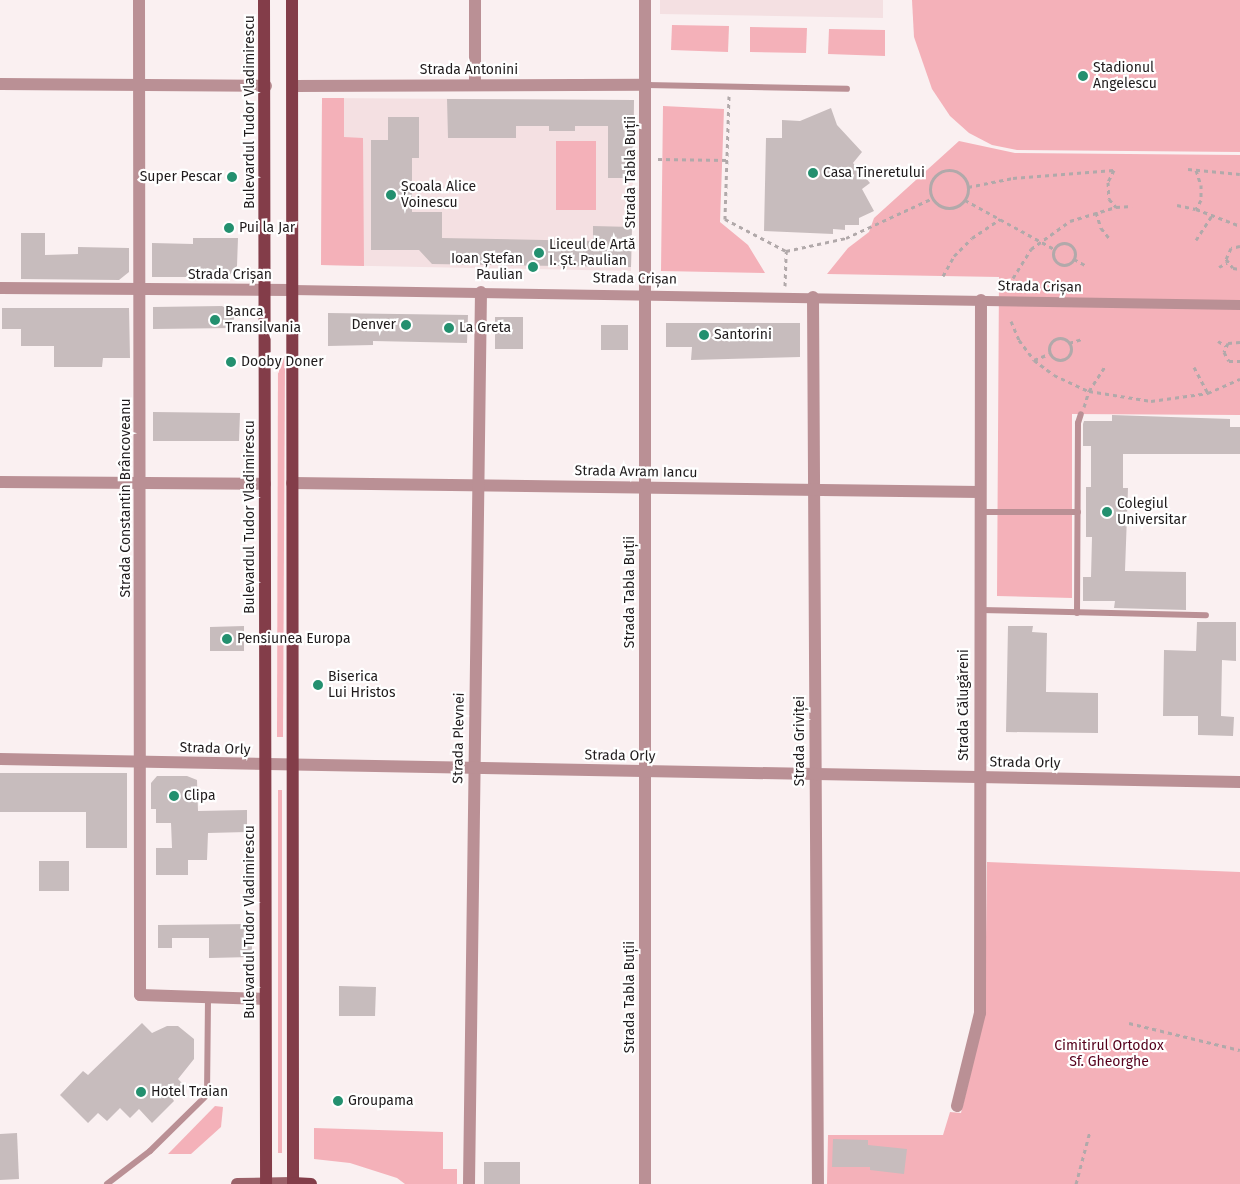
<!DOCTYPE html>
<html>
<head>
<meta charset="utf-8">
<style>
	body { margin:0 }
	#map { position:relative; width:1240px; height:1184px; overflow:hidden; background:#faf0f1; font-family:"Fira Sans",sans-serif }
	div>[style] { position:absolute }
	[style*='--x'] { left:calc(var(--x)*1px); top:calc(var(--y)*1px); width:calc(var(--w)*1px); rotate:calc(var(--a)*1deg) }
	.built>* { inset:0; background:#f4e0e2 }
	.green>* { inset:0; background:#f4b1b9 }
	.building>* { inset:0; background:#c7bcbd }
	.path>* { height:3px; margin-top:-1.5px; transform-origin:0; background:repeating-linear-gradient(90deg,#b1a9aa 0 4px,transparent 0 8px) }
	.path>.ring { margin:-1.5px; padding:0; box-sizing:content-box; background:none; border:3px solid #b1a9aa; border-radius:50% }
	.service>* { height:6px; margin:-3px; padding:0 3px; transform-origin:3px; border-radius:3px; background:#ba9095 }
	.pedestrian>* { height:10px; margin:-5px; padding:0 5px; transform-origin:5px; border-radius:5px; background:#ba9095 }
	.minor>* { height:12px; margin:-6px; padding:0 6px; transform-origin:6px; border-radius:6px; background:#ba9095 }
	.tertiary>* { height:12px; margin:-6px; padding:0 6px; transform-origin:6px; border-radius:6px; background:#ba9095 }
	.secondary>* { height:12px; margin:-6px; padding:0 6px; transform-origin:6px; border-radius:6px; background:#9b6068 }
	.primary>* { height:12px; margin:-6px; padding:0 6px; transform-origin:6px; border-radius:6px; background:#833d49 }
	.dots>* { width:14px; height:14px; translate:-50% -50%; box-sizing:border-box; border:2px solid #fff; border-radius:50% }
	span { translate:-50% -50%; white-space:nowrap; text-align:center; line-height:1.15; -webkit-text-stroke:4.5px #fff; paint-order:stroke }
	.poi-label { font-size:14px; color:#1f1b1c }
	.left { translate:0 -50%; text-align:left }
	.right { translate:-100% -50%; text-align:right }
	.street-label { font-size:14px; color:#1f1b1c }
	.park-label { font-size:14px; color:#55001c }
</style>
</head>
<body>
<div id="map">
	<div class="built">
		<div style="clip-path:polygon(660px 0,883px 0,883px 18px,660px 14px)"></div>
		<div style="clip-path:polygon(322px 98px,634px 100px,633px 139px,608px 139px,608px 178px,633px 178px,631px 271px,321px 265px)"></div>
	</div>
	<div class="green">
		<div style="clip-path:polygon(912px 0,1240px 0,1240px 152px,1017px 150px,992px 145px,969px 133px,950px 116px,932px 89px,914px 37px)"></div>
		<div style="clip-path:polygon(672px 25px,729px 26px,728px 52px,671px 50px)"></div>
		<div style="clip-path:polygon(750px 27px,807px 28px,806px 53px,750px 52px)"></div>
		<div style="clip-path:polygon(829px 29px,885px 30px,885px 56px,828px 54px)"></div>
		<div style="clip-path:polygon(322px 98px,344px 98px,344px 137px,363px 138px,364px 266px,321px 265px)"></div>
		<div style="clip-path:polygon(663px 106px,724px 109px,720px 222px,748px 245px,765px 273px,661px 271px)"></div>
		<div style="clip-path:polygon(556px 141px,596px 141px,596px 210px,556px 210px)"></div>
		<div style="clip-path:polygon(959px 141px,1015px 153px,1240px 155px,1240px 415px,1072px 414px,1072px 598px,997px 596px,999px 277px,827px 274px,848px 248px,869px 232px,874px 218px)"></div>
		<div style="clip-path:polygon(278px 356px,285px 356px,283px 737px,277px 737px)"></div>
		<div style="clip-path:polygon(278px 790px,282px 790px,282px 1153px,278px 1153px)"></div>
		<div style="clip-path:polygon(987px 862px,1240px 872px,1240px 1184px,827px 1184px,828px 1135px,943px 1135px,950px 1112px,961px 1113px,985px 1014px)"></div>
		<div style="clip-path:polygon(215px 1106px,223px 1107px,221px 1127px,191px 1154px,168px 1154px)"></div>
		<div style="clip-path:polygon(314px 1128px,443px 1132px,443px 1169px,457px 1169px,457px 1184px,405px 1184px,397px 1178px,350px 1163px,314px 1159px)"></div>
	</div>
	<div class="building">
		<div style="clip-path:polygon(447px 99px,634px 100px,633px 178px,608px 178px,608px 126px,575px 126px,575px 131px,549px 131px,549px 126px,516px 126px,516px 138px,448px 138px)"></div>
		<div style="clip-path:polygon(831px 108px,837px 125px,862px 152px,853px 163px,870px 183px,862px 189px,874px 211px,859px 218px,859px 225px,845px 225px,845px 230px,833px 229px,833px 234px,764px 231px,766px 138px,782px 138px,782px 120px,800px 121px)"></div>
		<div style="clip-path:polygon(388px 117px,419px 117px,419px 158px,412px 158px,412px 212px,442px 212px,442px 238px,593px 241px,593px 226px,632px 227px,631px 267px,432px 264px,419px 250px,371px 250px,371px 140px,388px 140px)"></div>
		<div style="clip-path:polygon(21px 233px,45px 233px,45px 255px,78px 254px,78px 247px,129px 248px,129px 272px,119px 280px,21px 279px)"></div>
		<div style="clip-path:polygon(193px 238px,238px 238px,237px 266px,228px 277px,152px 277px,152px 243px,193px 244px)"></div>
		<div style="clip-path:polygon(222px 306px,234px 312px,234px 328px,153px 329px,153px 307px)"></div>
		<div style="clip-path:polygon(2px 308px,129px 308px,130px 358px,103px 358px,102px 367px,54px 367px,54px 346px,21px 346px,21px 329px,2px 329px)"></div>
		<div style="clip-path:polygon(328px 313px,468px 315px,467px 343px,373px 341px,373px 345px,328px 346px)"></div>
		<div style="clip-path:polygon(495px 317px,523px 317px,523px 349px,495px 349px)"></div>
		<div style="clip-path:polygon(666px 323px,800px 323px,800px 357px,691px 360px,692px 347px,666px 347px)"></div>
		<div style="clip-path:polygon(601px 325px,628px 325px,628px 350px,601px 350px)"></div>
		<div style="clip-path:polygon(153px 412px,240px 413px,239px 441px,153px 441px)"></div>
		<div style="clip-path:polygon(1112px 415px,1230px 419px,1230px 427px,1240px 427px,1240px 454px,1123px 454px,1123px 488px,1128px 488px,1125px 571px,1186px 572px,1186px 610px,1114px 608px,1115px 601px,1083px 601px,1083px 577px,1091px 577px,1092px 537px,1086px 537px,1086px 487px,1091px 487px,1091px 446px,1083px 446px,1083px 424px,1084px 421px,1112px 421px)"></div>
		<div style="clip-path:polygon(1197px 622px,1236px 622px,1236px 661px,1222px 660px,1221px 716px,1234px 717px,1233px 736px,1198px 735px,1198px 716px,1163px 716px,1164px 650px,1196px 651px)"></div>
		<div style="clip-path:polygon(244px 626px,244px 651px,210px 651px,210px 627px)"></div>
		<div style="clip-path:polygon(1008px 626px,1033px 626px,1032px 632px,1047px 633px,1046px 692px,1098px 693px,1098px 733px,1006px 732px)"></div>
		<div style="clip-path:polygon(0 773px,127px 773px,127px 848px,86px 848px,86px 812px,0 812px)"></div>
		<div style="clip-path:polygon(157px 776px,187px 776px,197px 780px,198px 811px,247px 810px,247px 832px,208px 833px,207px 860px,188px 860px,188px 875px,156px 875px,156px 848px,172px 848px,171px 823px,156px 823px,156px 809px,151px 809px,151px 783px)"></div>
		<div style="clip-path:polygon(39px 861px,69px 861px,69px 891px,39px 891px)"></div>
		<div style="clip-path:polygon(252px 924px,252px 957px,209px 958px,209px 938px,172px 938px,172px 948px,158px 948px,158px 925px)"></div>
		<div style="clip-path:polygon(339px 986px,376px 987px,375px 1016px,339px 1016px)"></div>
		<div style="clip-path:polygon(142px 1023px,152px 1033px,167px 1026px,178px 1026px,194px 1039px,194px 1059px,178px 1079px,185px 1086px,172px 1098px,174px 1101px,152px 1123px,139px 1109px,130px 1118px,120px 1108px,107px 1121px,98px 1113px,88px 1123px,60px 1095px,83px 1071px,88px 1075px)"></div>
		<div style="clip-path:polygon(17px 1133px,19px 1179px,0 1180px,0 1134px)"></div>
		<div style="clip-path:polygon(833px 1139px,868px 1140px,868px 1145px,907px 1149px,904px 1174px,870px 1170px,870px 1167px,832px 1167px)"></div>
		<div style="clip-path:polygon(484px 1162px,520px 1162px,520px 1184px,484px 1184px)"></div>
	</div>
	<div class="path">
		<div style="--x:729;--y:96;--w:123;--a:91.9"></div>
		<div style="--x:725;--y:219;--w:69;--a:27.7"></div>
		<div style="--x:658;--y:159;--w:70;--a:0.8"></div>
		<div style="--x:1188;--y:169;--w:52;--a:5.5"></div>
		<div style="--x:1196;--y:170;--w:16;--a:72"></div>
		<div style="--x:1201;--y:185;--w:15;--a:90"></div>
		<div style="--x:1201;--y:200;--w:10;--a:119"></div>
		<div class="ring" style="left:930px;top:170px;width:35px;height:35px"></div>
		<div style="--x:968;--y:187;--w:46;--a:-11.3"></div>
		<div style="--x:1013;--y:178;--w:101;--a:-4.5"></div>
		<div style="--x:1114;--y:170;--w:13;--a:117"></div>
		<div style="--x:1108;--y:182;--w:17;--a:87"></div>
		<div style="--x:1109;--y:199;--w:11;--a:49"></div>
		<div style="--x:965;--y:200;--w:102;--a:28.8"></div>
		<div style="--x:1177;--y:205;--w:19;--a:12"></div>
		<div style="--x:1196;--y:209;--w:47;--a:21.1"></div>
		<div style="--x:1096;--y:212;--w:17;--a:73"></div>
		<div style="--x:1101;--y:228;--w:13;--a:51"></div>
		<div style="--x:1196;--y:240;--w:30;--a:-57"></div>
		<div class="ring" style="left:1053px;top:243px;width:19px;height:19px"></div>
		<div style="--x:1240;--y:246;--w:9;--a:167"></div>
		<div style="--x:1231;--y:248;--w:12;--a:114"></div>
		<div style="--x:1226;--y:259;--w:11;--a:52"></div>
		<div style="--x:1233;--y:268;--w:7;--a:8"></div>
		<div style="--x:1074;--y:259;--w:13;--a:29"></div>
		<div style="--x:1219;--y:267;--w:9;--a:-27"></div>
		<div style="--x:943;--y:276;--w:23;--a:-61"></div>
		<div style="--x:954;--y:256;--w:25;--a:-45"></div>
		<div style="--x:972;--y:238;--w:34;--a:-34"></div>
		<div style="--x:1013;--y:278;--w:34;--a:-58"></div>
		<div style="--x:1031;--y:249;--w:48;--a:-35.7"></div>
		<div style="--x:1070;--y:221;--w:48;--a:-16.9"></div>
		<div style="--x:1116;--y:207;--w:16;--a:-4"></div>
		<div style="--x:785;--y:286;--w:35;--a:-88"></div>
		<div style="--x:786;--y:251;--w:61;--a:-12.2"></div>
		<div style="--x:846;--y:238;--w:96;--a:-24.7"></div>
		<div style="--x:1011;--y:321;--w:21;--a:67"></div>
		<div style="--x:1019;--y:340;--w:25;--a:53"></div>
		<div style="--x:1034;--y:360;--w:25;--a:37"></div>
		<div style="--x:1054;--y:375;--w:38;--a:25"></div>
		<div style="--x:1089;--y:391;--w:63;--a:9.2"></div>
		<div style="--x:1151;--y:401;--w:58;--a:-8"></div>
		<div style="--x:1208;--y:393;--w:35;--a:-24"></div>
		<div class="ring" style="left:1049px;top:338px;width:19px;height:19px"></div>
		<div style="--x:1218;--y:341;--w:9;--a:32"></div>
		<div style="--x:1240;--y:342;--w:12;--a:175"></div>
		<div style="--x:1228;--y:343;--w:10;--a:114"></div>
		<div style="--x:1224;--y:352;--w:10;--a:61"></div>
		<div style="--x:1229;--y:361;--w:11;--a:0"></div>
		<div style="--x:1069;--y:343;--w:14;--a:-17"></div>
		<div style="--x:1034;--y:360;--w:16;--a:-22"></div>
		<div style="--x:1194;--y:367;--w:30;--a:62"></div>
		<div style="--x:1084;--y:407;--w:17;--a:-73"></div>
		<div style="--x:1089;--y:391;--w:30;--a:-57"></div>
		<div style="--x:1129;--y:1023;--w:114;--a:13.7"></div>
		<div style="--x:1076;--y:1184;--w:55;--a:-75.2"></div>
	</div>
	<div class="service">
		<div style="--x:646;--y:85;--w:201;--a:1.1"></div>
		<div style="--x:980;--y:512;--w:98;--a:0"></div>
		<div style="--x:980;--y:610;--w:226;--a:1.3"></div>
		<div style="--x:1077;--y:613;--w:190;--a:-89.7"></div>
		<div style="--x:1078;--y:423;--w:9;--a:-72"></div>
		<div style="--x:107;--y:1184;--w:54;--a:-37.5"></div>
		<div style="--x:150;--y:1151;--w:80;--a:-44.5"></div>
		<div style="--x:207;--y:1095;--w:97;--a:-89.4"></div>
	</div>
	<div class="pedestrian">
		<div style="--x:292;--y:290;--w:948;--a:0.91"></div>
	</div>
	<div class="minor">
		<div style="--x:139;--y:0;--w:995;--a:89.94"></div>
		<div style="--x:140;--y:995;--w:125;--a:1.8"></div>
		<div style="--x:475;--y:0;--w:85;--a:90"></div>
		<div style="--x:0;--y:84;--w:266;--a:0.4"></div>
		<div style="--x:293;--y:86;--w:353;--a:-0.2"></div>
		<div style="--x:813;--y:297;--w:887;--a:89.68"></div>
		<div style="--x:0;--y:482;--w:265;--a:0.4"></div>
		<div style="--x:292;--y:483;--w:688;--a:0.75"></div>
		<div style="--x:957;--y:1106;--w:96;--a:-76.1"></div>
		<div style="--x:980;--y:1013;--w:713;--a:-89.92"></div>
		<div style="--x:469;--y:1184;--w:892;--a:-89.23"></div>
		<div style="--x:645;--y:1184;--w:1184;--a:-90"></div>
	</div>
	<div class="tertiary">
		<div style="--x:0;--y:288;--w:292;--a:0.4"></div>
		<div style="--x:0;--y:759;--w:1240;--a:1.06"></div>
	</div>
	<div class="secondary">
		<div style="--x:237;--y:1184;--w:56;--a:-1"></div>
	</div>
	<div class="primary">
		<div style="--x:264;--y:0;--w:1184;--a:89.9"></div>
		<div style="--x:292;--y:0;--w:1184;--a:89.95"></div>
		<div style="--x:293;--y:1183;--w:18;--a:3"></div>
	</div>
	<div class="dots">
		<div style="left:1083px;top:76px;background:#23906f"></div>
		<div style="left:813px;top:173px;background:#23906f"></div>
		<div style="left:232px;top:177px;background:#23906f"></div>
		<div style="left:391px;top:195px;background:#23906f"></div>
		<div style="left:229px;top:228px;background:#23906f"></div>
		<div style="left:539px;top:253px;background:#23906f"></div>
		<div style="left:533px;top:267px;background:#23906f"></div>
		<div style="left:215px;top:320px;background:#23906f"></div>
		<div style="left:406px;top:325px;background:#23906f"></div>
		<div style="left:449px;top:328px;background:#23906f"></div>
		<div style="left:704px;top:335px;background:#23906f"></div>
		<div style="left:231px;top:362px;background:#23906f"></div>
		<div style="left:1107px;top:512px;background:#23906f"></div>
		<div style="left:227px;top:639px;background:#23906f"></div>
		<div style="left:318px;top:685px;background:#23906f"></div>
		<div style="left:174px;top:796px;background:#23906f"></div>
		<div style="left:141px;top:1092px;background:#23906f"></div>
		<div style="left:338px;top:1101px;background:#23906f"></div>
	</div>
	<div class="poi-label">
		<span class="left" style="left:1093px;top:76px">Stadionul<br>Angelescu</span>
		<span class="left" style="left:823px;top:173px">Casa Tineretului</span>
		<span class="right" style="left:222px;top:177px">Super Pescar</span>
		<span class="left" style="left:401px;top:195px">Școala Alice<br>Voinescu</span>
		<span class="left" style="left:239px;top:228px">Pui la Jar</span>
		<span class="left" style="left:549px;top:253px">Liceul de Artă<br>I. Șt. Paulian</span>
		<span class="right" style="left:523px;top:267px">Ioan Ștefan<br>Paulian</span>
		<span class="left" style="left:225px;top:320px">Banca<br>Transilvania</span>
		<span class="right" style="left:396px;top:325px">Denver</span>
		<span class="left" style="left:459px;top:328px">La Greta</span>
		<span class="left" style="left:714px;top:335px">Santorini</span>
		<span class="left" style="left:241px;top:362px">Dooby Doner</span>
		<span class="left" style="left:1117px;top:512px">Colegiul<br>Universitar</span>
		<span class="left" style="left:237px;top:639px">Pensiunea Europa</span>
		<span class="left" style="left:328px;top:685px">Biserica<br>Lui Hristos</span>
		<span class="left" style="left:184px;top:796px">Clipa</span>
		<span class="left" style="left:151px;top:1092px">Hotel Traian</span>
		<span class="left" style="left:348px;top:1101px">Groupama</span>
	</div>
	<div class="street-label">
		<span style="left:469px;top:70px">Strada Antonini</span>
		<span style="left:250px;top:112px;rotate:-90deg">Bulevardul Tudor Vladimirescu</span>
		<span style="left:631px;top:172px;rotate:-90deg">Strada Tabla Buții</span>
		<span style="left:230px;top:275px">Strada Crișan</span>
		<span style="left:635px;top:279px;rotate:1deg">Strada Crișan</span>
		<span style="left:1040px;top:287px;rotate:1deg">Strada Crișan</span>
		<span style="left:636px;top:472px;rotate:1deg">Strada Avram Iancu</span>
		<span style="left:126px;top:498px;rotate:-90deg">Strada Constantin Brâncoveanu</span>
		<span style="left:250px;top:517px;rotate:-90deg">Bulevardul Tudor Vladimirescu</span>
		<span style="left:630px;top:592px;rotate:-90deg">Strada Tabla Buții</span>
		<span style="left:964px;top:705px;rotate:-90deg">Strada Călugăreni</span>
		<span style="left:459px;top:738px;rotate:-89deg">Strada Plevnei</span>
		<span style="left:800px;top:741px;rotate:-90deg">Strada Griviței</span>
		<span style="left:215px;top:749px;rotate:2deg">Strada Orly</span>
		<span style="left:620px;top:756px;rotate:1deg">Strada Orly</span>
		<span style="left:1025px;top:763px;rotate:1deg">Strada Orly</span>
		<span style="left:250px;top:922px;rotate:-90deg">Bulevardul Tudor Vladimirescu</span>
		<span style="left:630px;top:997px;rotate:-90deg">Strada Tabla Buții</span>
	</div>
	<div class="park-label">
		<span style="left:1109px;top:1054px">Cimitirul Ortodox<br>Sf. Gheorghe</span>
	</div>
</div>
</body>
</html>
